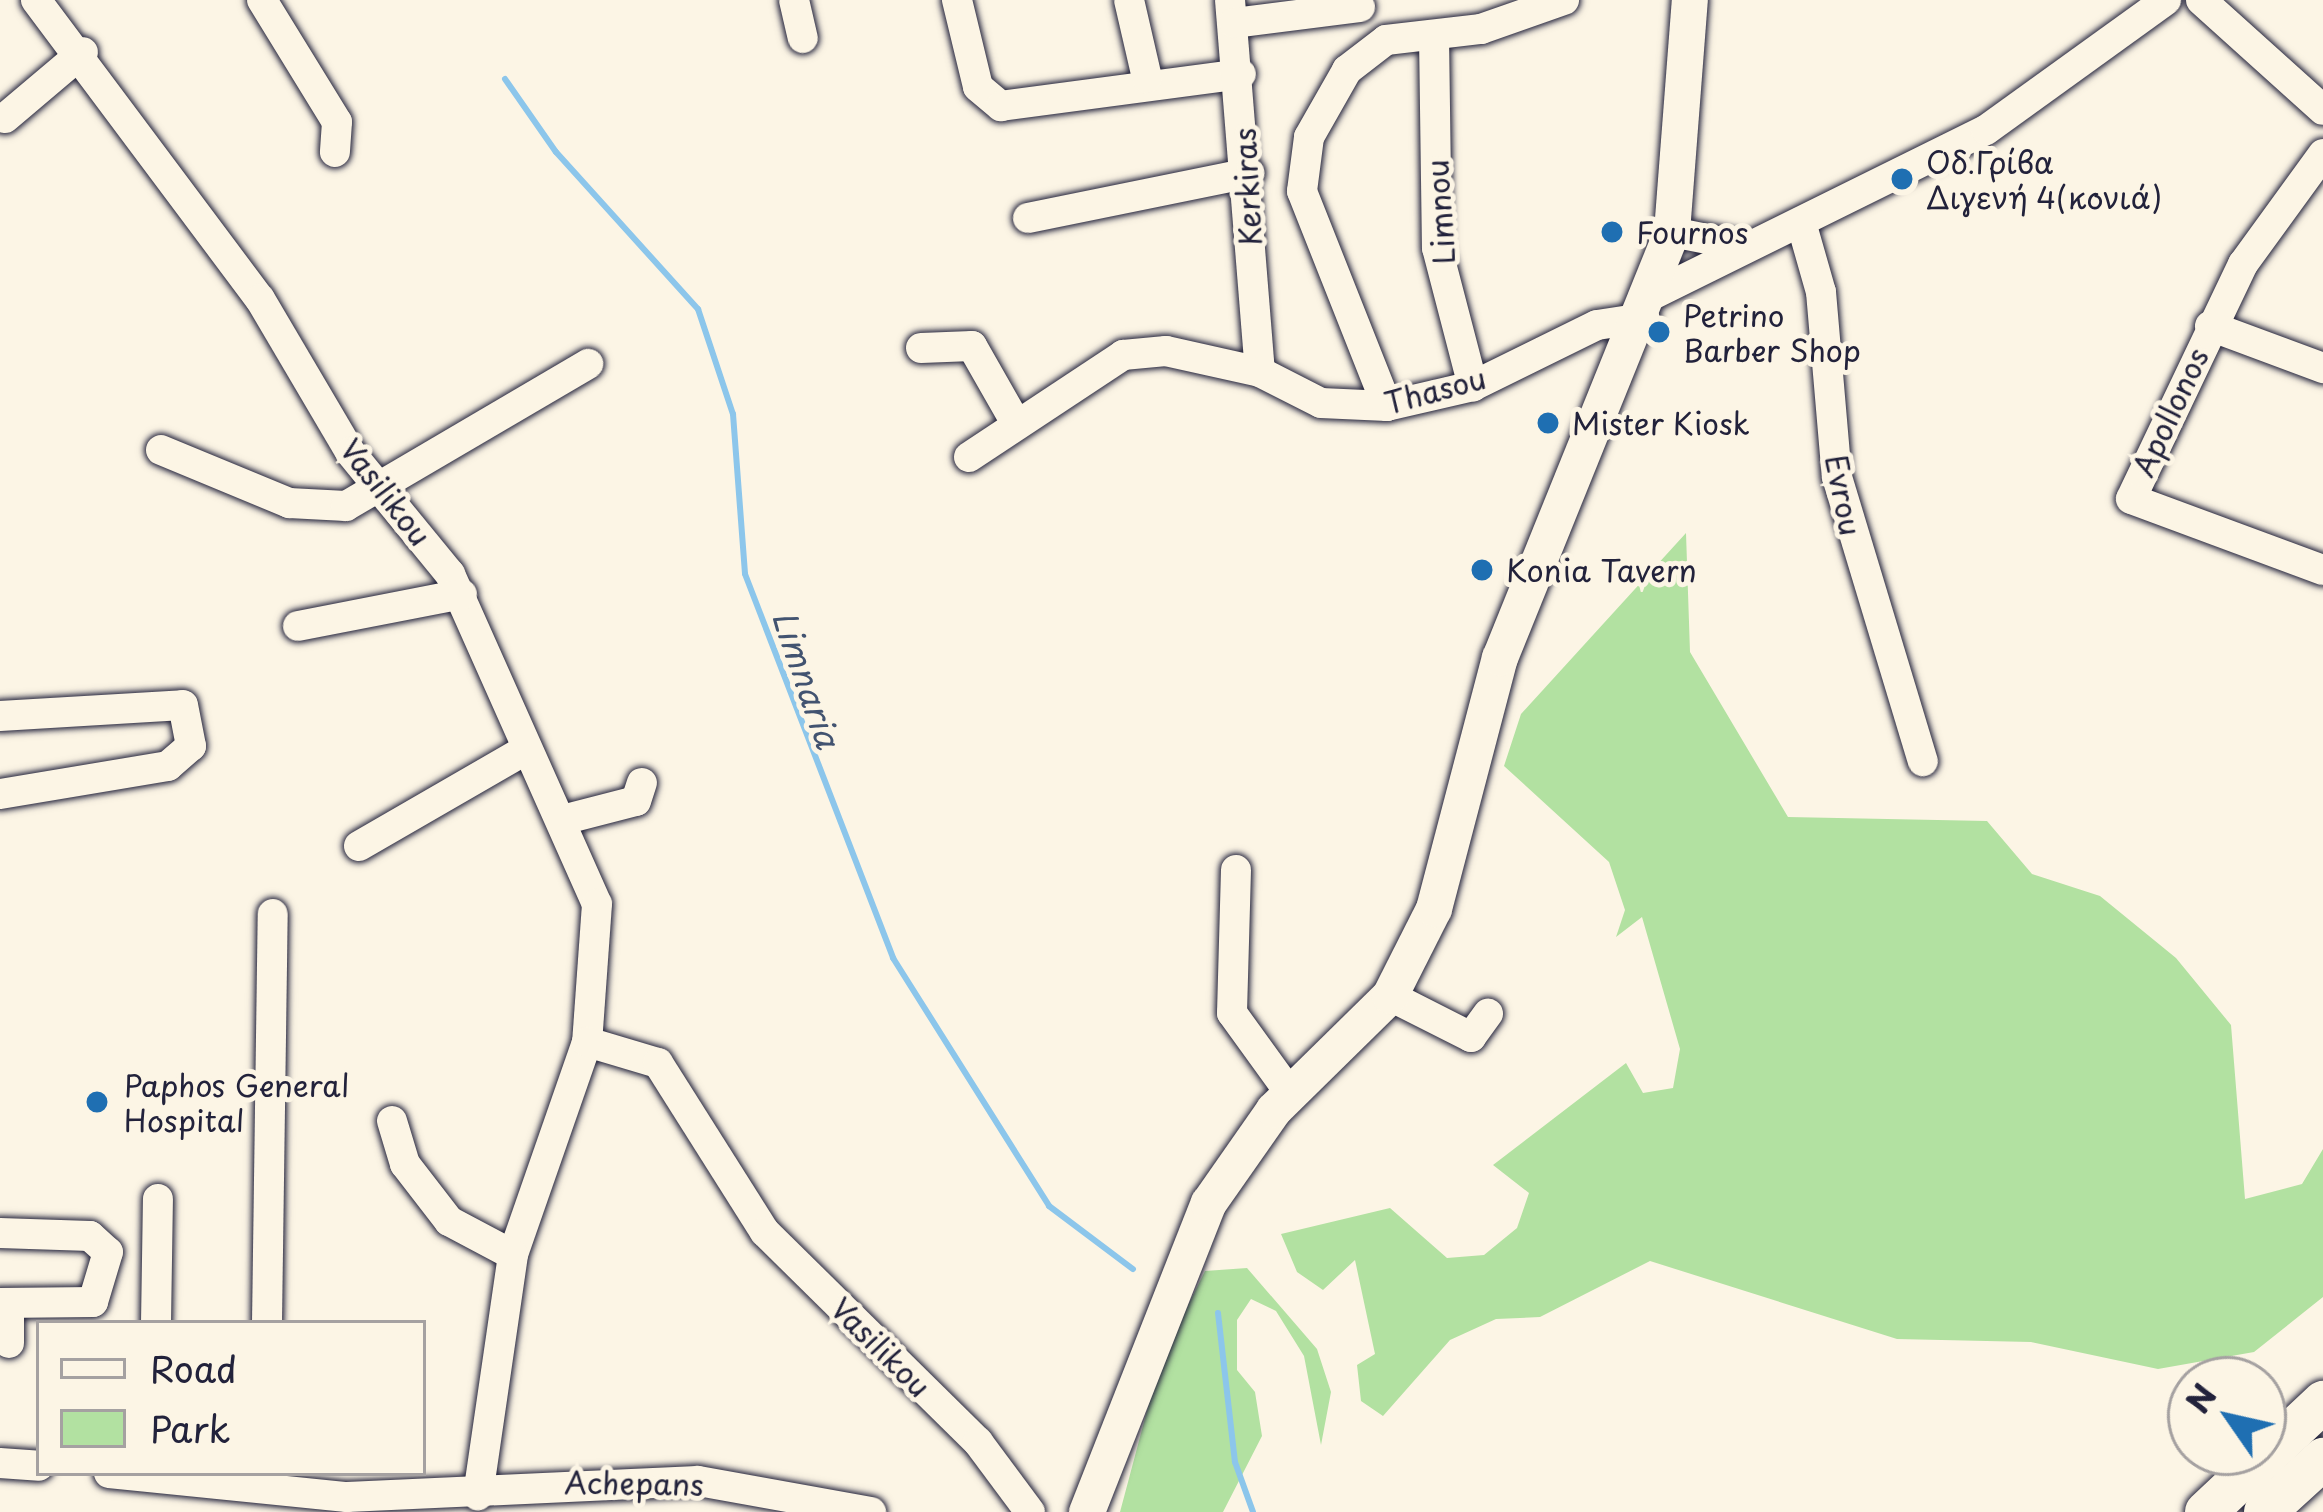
<!DOCTYPE html>
<html>
<head>
<meta charset="utf-8">
<style>
	body { margin:0 }
	#map { position:relative; width:2323px; height:1512px; overflow:hidden; background:#fcf5e5; font-family:"Playpen Sans",sans-serif }
	div>[style] { position:absolute }
	[style*='--x'] { left:calc(var(--x)*1px); top:calc(var(--y)*1px); width:calc(var(--w)*1px); rotate:calc(var(--a)*1deg) }
	.green>* { inset:0; background:#b2e1a1 }
	.stream>* { height:6px; margin:-3px; padding:0 3px; transform-origin:3px; border-radius:3px; background:#8cc6eb }
	.roads { filter:drop-shadow(0 0 3px #22223b) drop-shadow(0 0 3px #22223b) }
	.minor>* { height:30px; margin:-15px; padding:0 15px; transform-origin:15px; border-radius:15px; background:#fcf5e5 }
	.major>* { height:36px; margin:-18px; padding:0 18px; transform-origin:18px; border-radius:18px; background:#fcf5e5 }
	.highway>* { height:42px; margin:-21px; padding:0 21px; transform-origin:21px; border-radius:21px; background:#fcf5e5 }
	.dots>* { width:33px; height:33px; translate:-50% -50%; box-sizing:border-box; border:6px solid #fcf5e5; border-radius:50% }
	span { translate:-50% -50%; white-space:nowrap; text-align:center; line-height:1.15; -webkit-text-stroke:10px #fcf5e5; paint-order:stroke }
	.poi-label { font-size:30px; color:#22223b }
	.left { translate:0 -50%; text-align:left }
	.street-label { font-size:30px; color:#22223b }
	.water-label { font-size:33px; color:#425370; font-style:italic }
	.legend { position:absolute; left:36px; top:1320px; width:390px; height:156px; box-sizing:border-box; background:#fcf5e5; border:3px solid #a5a1a1; margin:0; padding:15px 21px; list-style:none; font-size:36px; color:#22223b }
	.legend li { display:flex; align-items:center; gap:24px; height:60px }
	.legend b { width:60px; border:3px solid #a5a1a1 }
	.north { position:absolute; left:2167px; top:1356px; width:120px; height:120px; box-sizing:border-box; background:#fcf5e5; border:3px solid #a5a1a1; border-radius:50%; rotate:304deg; font-size:33px; font-weight:700; line-height:48px; text-align:center; color:#22223b }
	.north::after { content:''; display:block; margin:auto; width:42px; height:54px; background:#1f6fb2; clip-path:polygon(50% 0,100% 100%,50% 72%,0 100%) }
</style>
</head>
<body>
<div id="map">
	<div class="green">
		<div style="clip-path:polygon(1686px 533px,1690px 652px,1788px 817px,1987px 821px,2032px 874px,2100px 896px,2176px 958px,2231px 1025px,2245px 1199px,2302px 1184px,2323px 1149px,2323px 1297px,2254px 1352px,2158px 1369px,2031px 1342px,1897px 1339px,1650px 1261px,1540px 1317px,1496px 1319px,1450px 1340px,1383px 1416px,1361px 1401px,1357px 1365px,1375px 1354px,1355px 1260px,1323px 1290px,1297px 1272px,1281px 1234px,1390px 1208px,1447px 1258px,1484px 1255px,1517px 1228px,1529px 1193px,1493px 1165px,1626px 1063px,1643px 1093px,1673px 1088px,1680px 1049px,1642px 917px,1616px 937px,1625px 910px,1609px 862px,1504px 766px,1521px 714px)"></div>
		<div style="clip-path:polygon(1247px 1268px,1317px 1349px,1331px 1392px,1321px 1445px,1304px 1356px,1276px 1311px,1251px 1299px,1237px 1320px,1237px 1370px,1255px 1392px,1262px 1436px,1223px 1512px,1120px 1512px,1160px 1362px,1205px 1271px)"></div>
	</div>
	<div class="stream">
		<div style="--x:505;--y:79;--w:89;--a:55.1"></div>
		<div style="--x:556;--y:152;--w:212;--a:47.9"></div>
		<div style="--x:698;--y:309;--w:111;--a:71.6"></div>
		<div style="--x:733;--y:414;--w:160;--a:85.7"></div>
		<div style="--x:745;--y:574;--w:412;--a:68.9"></div>
		<div style="--x:893;--y:958;--w:293;--a:57.8"></div>
		<div style="--x:1049;--y:1206;--w:105;--a:36.9"></div>
		<div style="--x:1218;--y:1313;--w:150;--a:83.5"></div>
		<div style="--x:1235;--y:1462;--w:53;--a:70.2"></div>
	</div>
	<div class="roads">
		<div class="minor">
			<div style="--x:36;--y:0;--w:374;--a:53.2"></div>
			<div style="--x:260;--y:299;--w:178;--a:59.5"></div>
			<div style="--x:350;--y:452;--w:158;--a:50.7"></div>
			<div style="--x:450;--y:574;--w:361;--a:66"></div>
			<div style="--x:597;--y:904;--w:138;--a:94.1"></div>
			<div style="--x:587;--y:1042;--w:225;--a:109.2"></div>
			<div style="--x:513;--y:1255;--w:243;--a:98.3"></div>
			<div style="--x:262;--y:0;--w:143;--a:58.4"></div>
			<div style="--x:337;--y:122;--w:30;--a:94"></div>
			<div style="--x:794;--y:0;--w:39;--a:77"></div>
			<div style="--x:957;--y:0;--w:89;--a:76.4"></div>
			<div style="--x:978;--y:87;--w:30;--a:40"></div>
			<div style="--x:1001;--y:106;--w:242;--a:-7.6"></div>
			<div style="--x:1129;--y:0;--w:80;--a:77"></div>
			<div style="--x:1230;--y:0;--w:373;--a:85.4"></div>
			<div style="--x:2201;--y:0;--w:164;--a:42"></div>
			<div style="--x:1234;--y:23;--w:127;--a:-7.2"></div>
			<div style="--x:1434;--y:36;--w:212;--a:89.2"></div>
			<div style="--x:1437;--y:248;--w:143;--a:75.4"></div>
			<div style="--x:5;--y:118;--w:102;--a:-40.2"></div>
			<div style="--x:2323;--y:154;--w:136;--a:126"></div>
			<div style="--x:2243;--y:264;--w:260;--a:115.5"></div>
			<div style="--x:2131;--y:499;--w:205;--a:20.3"></div>
			<div style="--x:1028;--y:218;--w:226;--a:-11.5"></div>
			<div style="--x:1801;--y:222;--w:73;--a:74.1"></div>
			<div style="--x:1821;--y:292;--w:186;--a:85.1"></div>
			<div style="--x:1837;--y:477;--w:297;--a:73.2"></div>
			<div style="--x:1672;--y:232;--w:76;--a:11.3"></div>
			<div style="--x:1654;--y:294;--w:370;--a:-26.3"></div>
			<div style="--x:1986;--y:130;--w:222;--a:-35.8"></div>
			<div style="--x:2210;--y:326;--w:121;--a:20.4"></div>
			<div style="--x:921;--y:348;--w:51;--a:-2.2"></div>
			<div style="--x:972;--y:346;--w:89;--a:60.3"></div>
			<div style="--x:1387;--y:406;--w:231;--a:-111.6"></div>
			<div style="--x:1302;--y:191;--w:54;--a:-82.6"></div>
			<div style="--x:1309;--y:137;--w:77;--a:-60.4"></div>
			<div style="--x:1347;--y:70;--w:49;--a:-37.6"></div>
			<div style="--x:1386;--y:40;--w:96;--a:-6.6"></div>
			<div style="--x:1481;--y:29;--w:88;--a:-19.3"></div>
			<div style="--x:161;--y:450;--w:139;--a:22.5"></div>
			<div style="--x:289;--y:503;--w:57;--a:3"></div>
			<div style="--x:346;--y:506;--w:281;--a:-30.4"></div>
			<div style="--x:969;--y:457;--w:185;--a:-33.5"></div>
			<div style="--x:1123;--y:355;--w:43;--a:-5.3"></div>
			<div style="--x:1166;--y:351;--w:96;--a:12.6"></div>
			<div style="--x:1260;--y:372;--w:68;--a:26.9"></div>
			<div style="--x:1321;--y:403;--w:66;--a:2.6"></div>
			<div style="--x:1387;--y:406;--w:88;--a:-13.1"></div>
			<div style="--x:1473;--y:386;--w:138;--a:-26.2"></div>
			<div style="--x:1597;--y:325;--w:48;--a:-8.5"></div>
			<div style="--x:298;--y:626;--w:167;--a:-11"></div>
			<div style="--x:0;--y:716;--w:183;--a:-3.4"></div>
			<div style="--x:183;--y:705;--w:42;--a:79"></div>
			<div style="--x:191;--y:746;--w:30;--a:139"></div>
			<div style="--x:168;--y:766;--w:170;--a:170.5"></div>
			<div style="--x:566;--y:819;--w:72;--a:-14.4"></div>
			<div style="--x:636;--y:801;--w:19;--a:-72"></div>
			<div style="--x:359;--y:846;--w:194;--a:-30"></div>
			<div style="--x:1236;--y:870;--w:143;--a:91.6"></div>
			<div style="--x:1232;--y:1013;--w:99;--a:54.1"></div>
			<div style="--x:1390;--y:996;--w:91;--a:26.8"></div>
			<div style="--x:1471;--y:1037;--w:29;--a:-54"></div>
			<div style="--x:587;--y:1042;--w:74;--a:16.5"></div>
			<div style="--x:658;--y:1063;--w:200;--a:57.7"></div>
			<div style="--x:765;--y:1232;--w:299;--a:44.6"></div>
			<div style="--x:978;--y:1442;--w:87;--a:53.4"></div>
			<div style="--x:392;--y:1121;--w:45;--a:73.2"></div>
			<div style="--x:405;--y:1164;--w:72;--a:52.3"></div>
			<div style="--x:449;--y:1221;--w:72;--a:28"></div>
			<div style="--x:0;--y:1233;--w:90;--a:1.9"></div>
			<div style="--x:90;--y:1236;--w:24;--a:42"></div>
			<div style="--x:108;--y:1252;--w:52;--a:106.7"></div>
			<div style="--x:93;--y:1302;--w:93;--a:179.4"></div>
			<div style="--x:156;--y:1323;--w:124;--a:-89.1"></div>
			<div style="--x:267;--y:1323;--w:409;--a:-89.2"></div>
			<div style="--x:9;--y:1343;--w:40;--a:-90"></div>
			<div style="--x:0;--y:1463;--w:39;--a:4"></div>
			<div style="--x:109;--y:1473;--w:239;--a:5.8"></div>
			<div style="--x:347;--y:1497;--w:351;--a:-2.6"></div>
			<div style="--x:698;--y:1481;--w:176;--a:10.2"></div>
		</div>
		<div class="major">
			<div style="--x:1087;--y:1512;--w:332;--a:-68.5"></div>
			<div style="--x:1209;--y:1203;--w:113;--a:-55"></div>
			<div style="--x:1274;--y:1110;--w:163;--a:-44.5"></div>
			<div style="--x:1390;--y:996;--w:97;--a:-63.2"></div>
			<div style="--x:1434;--y:909;--w:260;--a:-75.3"></div>
			<div style="--x:1500;--y:658;--w:459;--a:-68"></div>
			<div style="--x:1672;--y:232;--w:233;--a:-85.6"></div>
		</div>
		<div class="highway">
			<div style="--x:2206;--y:1512;--w:161;--a:-43.2"></div>
			<div style="--x:2265;--y:1512;--w:79;--a:-42.4"></div>
		</div>
	</div>
	<div class="dots">
		<div style="left:1902px;top:179px;background:#1f6fb2"></div>
		<div style="left:1612px;top:232px;background:#1f6fb2"></div>
		<div style="left:1659px;top:332px;background:#1f6fb2"></div>
		<div style="left:1548px;top:423px;background:#1f6fb2"></div>
		<div style="left:1482px;top:570px;background:#1f6fb2"></div>
		<div style="left:97px;top:1102px;background:#1f6fb2"></div>
	</div>
	<div class="poi-label">
		<span class="left" style="left:1926px;top:179px">Οδ.Γρίβα<br>Διγενή 4(κονιά)</span>
		<span class="left" style="left:1636px;top:232px">Fournos</span>
		<span class="left" style="left:1683px;top:332px">Petrino<br>Barber Shop</span>
		<span class="left" style="left:1572px;top:423px">Mister Kiosk</span>
		<span class="left" style="left:1506px;top:570px">Konia Tavern</span>
		<span class="left" style="left:124px;top:1102px">Paphos General<br>Hospital</span>
	</div>
	<div class="street-label">
		<span style="left:1247px;top:187px;rotate:-93deg">Kerkiras</span>
		<span style="left:1440px;top:212px;rotate:-94deg">Limnou</span>
		<span style="left:1435px;top:390px;rotate:-15deg">Thasou</span>
		<span style="left:2170px;top:412px;rotate:-65deg">Apollonos</span>
		<span style="left:386px;top:492px;rotate:52deg">Vasilikou</span>
		<span style="left:1844px;top:495px;rotate:79deg">Evrou</span>
		<span style="left:881px;top:1347px;rotate:45deg">Vasilikou</span>
		<span style="left:634px;top:1483px;rotate:1deg">Achepans</span>
	</div>
	<div class="water-label">
		<span style="left:807px;top:679px;rotate:71deg">Limnaria</span>
	</div>
	<ul class="legend">
	<li><b style="height:15px;background:#fcf5e5"></b>Road</li>
	<li><b style="height:33px;background:#b2e1a1"></b>Park</li>
	</ul>
	<div class="north">N</div>
</div>
</body>
</html>
